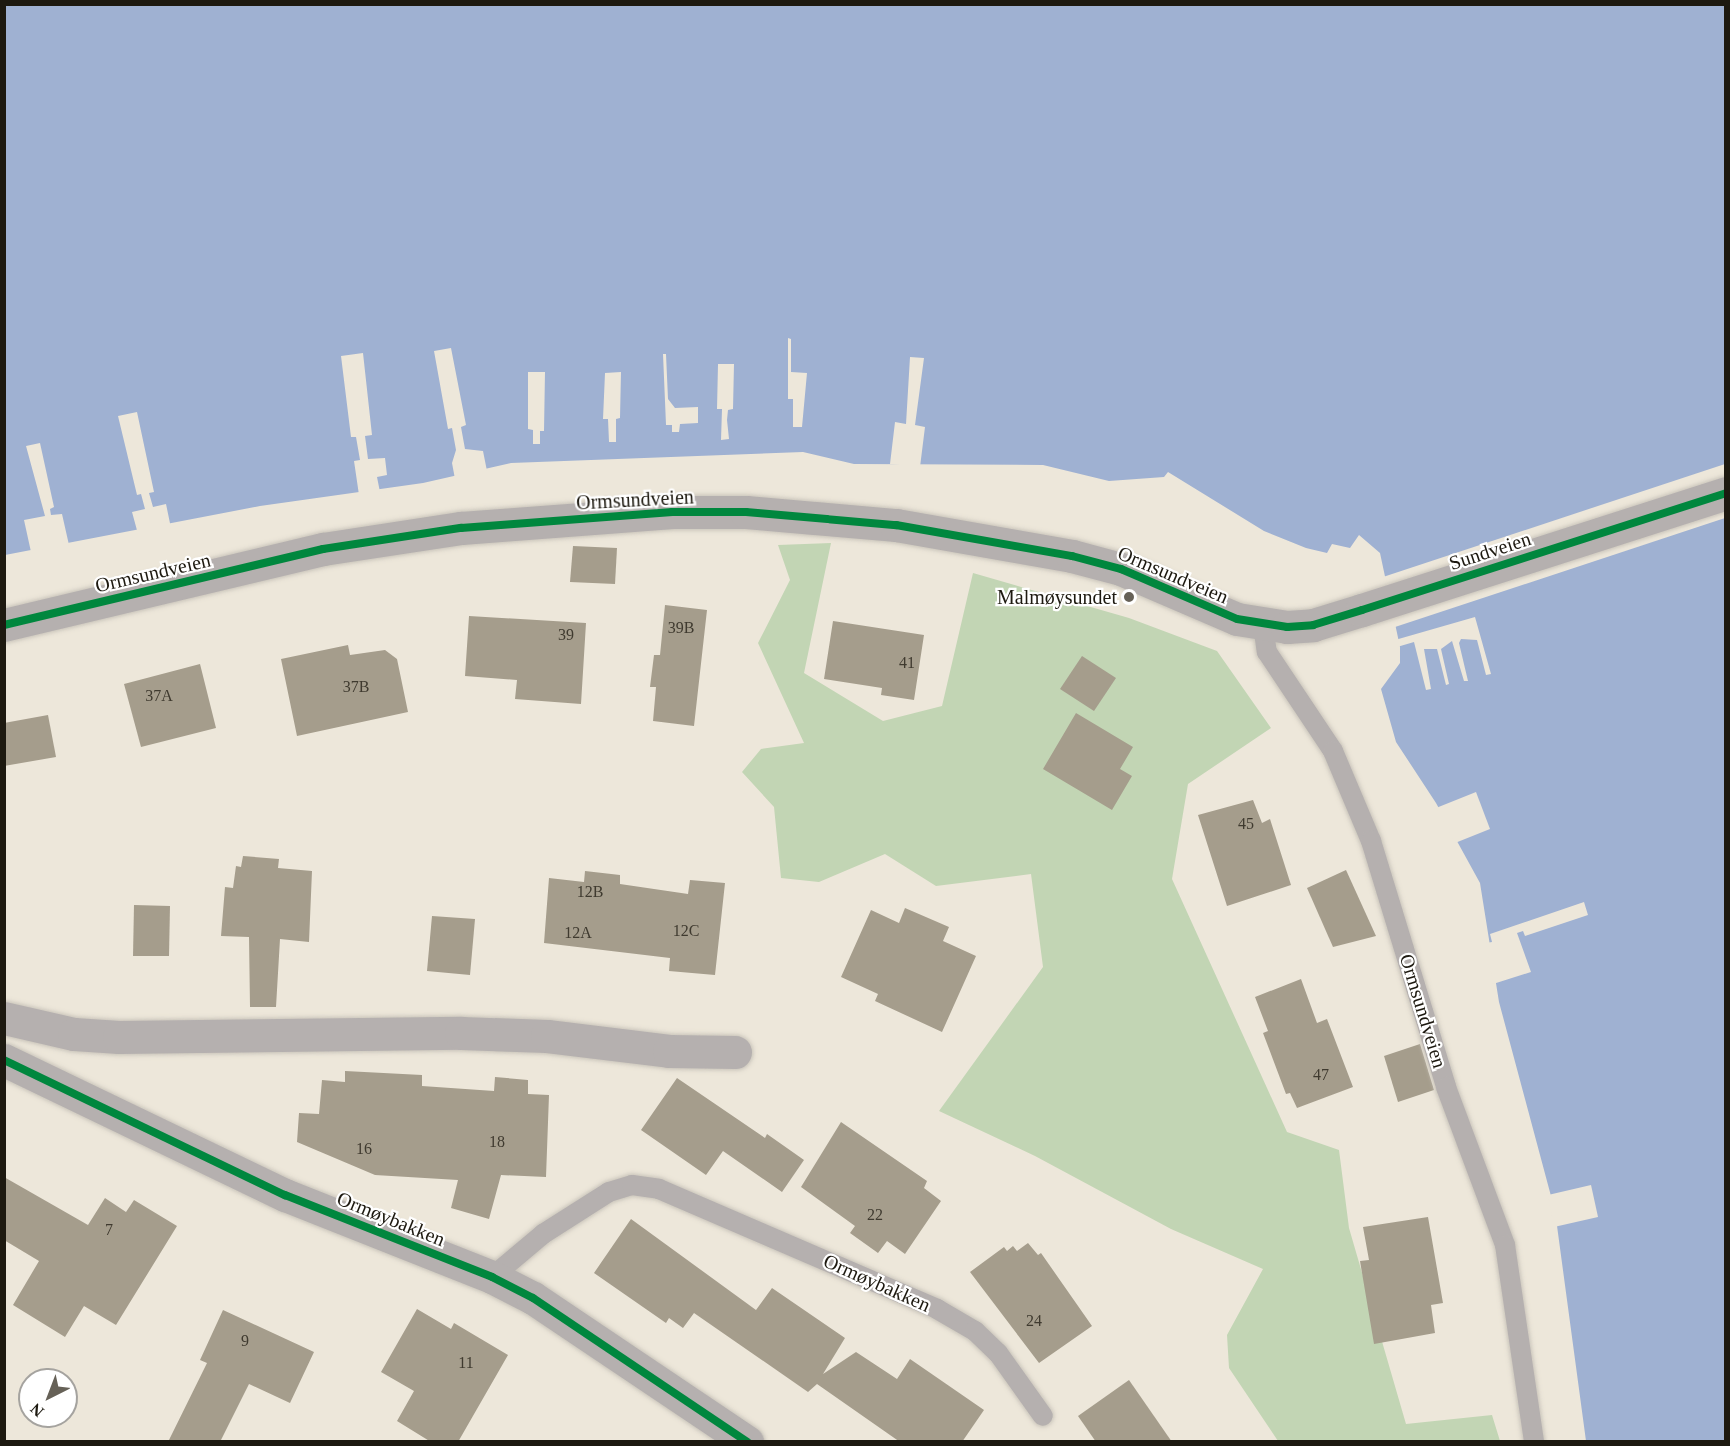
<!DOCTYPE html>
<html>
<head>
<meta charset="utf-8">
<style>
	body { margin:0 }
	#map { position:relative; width:1730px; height:1446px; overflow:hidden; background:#ede7da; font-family:Georgia,serif }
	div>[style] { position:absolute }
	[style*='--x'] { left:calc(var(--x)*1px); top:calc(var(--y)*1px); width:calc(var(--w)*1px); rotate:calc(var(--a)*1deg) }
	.forest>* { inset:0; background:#c2d5b4 }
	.water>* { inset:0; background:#9fb1d2 }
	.pier>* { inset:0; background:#ede7da }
	.building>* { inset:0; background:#a59d8c }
	.roads { filter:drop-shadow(0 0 2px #cac5bb) drop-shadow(0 0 2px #cac5bb) }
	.service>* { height:20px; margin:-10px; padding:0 10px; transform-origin:10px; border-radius:10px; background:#b5b0af }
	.minor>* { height:33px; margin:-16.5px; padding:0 16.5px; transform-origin:16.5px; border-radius:16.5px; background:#b5b0af }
	.cycleway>* { height:8px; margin:-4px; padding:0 4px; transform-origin:4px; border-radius:4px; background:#00873e }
	.dots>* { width:16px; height:16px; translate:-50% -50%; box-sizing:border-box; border:3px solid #fff; border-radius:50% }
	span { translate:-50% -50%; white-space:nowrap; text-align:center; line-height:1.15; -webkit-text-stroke:4.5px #fff; paint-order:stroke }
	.number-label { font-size:16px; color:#3f3a2f }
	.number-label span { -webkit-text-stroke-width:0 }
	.street-label { font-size:20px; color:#1d1910 }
	.poi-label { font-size:20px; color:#1d1910 }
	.right { translate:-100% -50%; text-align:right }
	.frame { position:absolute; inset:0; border:6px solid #1d1910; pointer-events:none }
	.north { position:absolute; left:18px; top:1368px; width:60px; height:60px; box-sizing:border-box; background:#fff; border:2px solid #a5a39f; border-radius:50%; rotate:222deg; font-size:16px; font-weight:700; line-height:24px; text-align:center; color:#1d1910 }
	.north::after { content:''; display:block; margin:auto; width:21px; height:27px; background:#666157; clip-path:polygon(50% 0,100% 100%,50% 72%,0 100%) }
</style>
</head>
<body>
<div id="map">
	<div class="forest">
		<div style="clip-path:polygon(831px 543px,804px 673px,883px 721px,942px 706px,973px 573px,1129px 618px,1217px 651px,1271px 728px,1188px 784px,1172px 879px,1287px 1132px,1339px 1150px,1349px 1228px,1406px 1424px,1492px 1415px,1500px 1441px,1278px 1441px,1229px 1368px,1227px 1335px,1263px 1269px,1171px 1229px,1035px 1156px,939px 1111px,1043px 967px,1031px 874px,936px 886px,885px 854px,819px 882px,781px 878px,774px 807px,742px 772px,761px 749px,804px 743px,758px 643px,790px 580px,778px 545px)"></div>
	</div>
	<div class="water">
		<div style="clip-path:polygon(5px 5px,1725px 5px,1725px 1441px,1586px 1441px,1555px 1211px,1499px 1002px,1480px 883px,1436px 803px,1396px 742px,1381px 689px,1400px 663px,1400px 647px,1380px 553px,1359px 535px,1350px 548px,1332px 544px,1327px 553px,1306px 548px,1264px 531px,1168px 472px,1164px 477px,1109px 481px,1043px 465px,854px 464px,803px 452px,511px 463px,423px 483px,260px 506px,5px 555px)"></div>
	</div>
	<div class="pier">
		<div style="clip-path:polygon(788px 338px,791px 339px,791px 372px,807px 373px,802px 427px,793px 427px,793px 399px,788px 399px)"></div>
		<div style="clip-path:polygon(451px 348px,466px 425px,461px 427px,465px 449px,483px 451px,487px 471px,455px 479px,452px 463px,456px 450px,452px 428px,448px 429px,434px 351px)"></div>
		<div style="clip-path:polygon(363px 353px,372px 435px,365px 436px,368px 459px,385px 458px,387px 475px,377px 477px,380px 492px,359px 495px,354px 461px,360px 460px,356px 437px,351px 437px,341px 356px)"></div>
		<div style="clip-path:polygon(663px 354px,666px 354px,668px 399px,675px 408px,698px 407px,698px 423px,680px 424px,679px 432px,672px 432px,672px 425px,666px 425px)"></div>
		<div style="clip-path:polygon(910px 357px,924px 358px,915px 425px,925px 427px,920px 467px,890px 464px,895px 422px,906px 424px)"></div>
		<div style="clip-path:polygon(718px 364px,734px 364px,733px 409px,728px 410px,727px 420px,729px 439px,721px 440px,722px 409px,717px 409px)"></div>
		<div style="clip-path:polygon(528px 372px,545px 372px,544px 431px,540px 431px,540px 444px,533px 444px,533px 430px,528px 429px)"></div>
		<div style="clip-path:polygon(621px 372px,620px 418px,616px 419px,616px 442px,609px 442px,608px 419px,603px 419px,605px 373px)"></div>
		<div style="clip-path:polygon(137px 412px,154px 492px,149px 493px,153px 507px,166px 504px,171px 528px,138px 534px,132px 512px,145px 509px,141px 494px,137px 495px,118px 416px)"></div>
		<div style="clip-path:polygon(40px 443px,54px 507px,50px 509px,51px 515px,62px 514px,69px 545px,31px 552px,24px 520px,45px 516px,26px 446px)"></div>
		<div style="clip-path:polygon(1725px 464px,1725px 518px,1392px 628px,1383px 577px)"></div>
		<div style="clip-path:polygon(1475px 617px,1491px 674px,1486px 675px,1477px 640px,1461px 639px,1459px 643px,1468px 681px,1464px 681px,1452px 641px,1441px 649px,1449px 684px,1446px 685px,1437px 649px,1424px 649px,1431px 689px,1426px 690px,1414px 642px,1397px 647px,1395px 640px)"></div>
		<div style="clip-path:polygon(1476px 792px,1490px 829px,1455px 843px,1436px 808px)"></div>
		<div style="clip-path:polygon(1584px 902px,1588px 915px,1525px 936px,1523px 931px,1517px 933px,1531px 972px,1493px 984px,1486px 943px,1492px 942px,1490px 934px)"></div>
		<div style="clip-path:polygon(1591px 1185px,1598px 1217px,1554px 1227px,1548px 1195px)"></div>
	</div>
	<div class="building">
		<div style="clip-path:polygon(573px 546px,617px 548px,615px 584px,570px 582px)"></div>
		<div style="clip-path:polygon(665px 605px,707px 610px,694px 726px,653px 721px,656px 687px,650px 687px,654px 655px,660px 655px)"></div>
		<div style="clip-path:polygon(469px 616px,586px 623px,581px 704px,515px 699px,517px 680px,465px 676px)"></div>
		<div style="clip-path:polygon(833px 621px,924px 635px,914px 700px,881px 695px,882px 688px,824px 679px)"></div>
		<div style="clip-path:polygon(348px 645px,350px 655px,385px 650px,397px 659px,408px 712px,297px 736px,281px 659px)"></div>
		<div style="clip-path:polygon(1082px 656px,1116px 678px,1094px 711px,1060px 689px)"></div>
		<div style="clip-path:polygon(200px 664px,216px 728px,141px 747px,124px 684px)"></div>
		<div style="clip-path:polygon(1076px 713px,1133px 747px,1120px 769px,1132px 776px,1112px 810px,1043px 769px)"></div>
		<div style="clip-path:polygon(48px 715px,56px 757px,4px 766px,4px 723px)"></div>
		<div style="clip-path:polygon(1253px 800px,1262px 823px,1270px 819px,1291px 885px,1227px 906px,1198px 815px)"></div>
		<div style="clip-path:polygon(243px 856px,279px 859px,278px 868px,312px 871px,309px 942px,280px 939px,276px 1007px,250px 1007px,249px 937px,221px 936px,225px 887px,233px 888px,236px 866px,241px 867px)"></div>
		<div style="clip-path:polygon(1346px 870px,1376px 936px,1333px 947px,1307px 888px)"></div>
		<div style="clip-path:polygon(585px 871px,620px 875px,620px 884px,688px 894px,690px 880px,725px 883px,715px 975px,669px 971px,670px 958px,544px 943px,549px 878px,584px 882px)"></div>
		<div style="clip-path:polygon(134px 905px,170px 906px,169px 956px,133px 956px)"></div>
		<div style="clip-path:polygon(905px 908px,949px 927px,943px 941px,976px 956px,942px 1032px,875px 1001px,878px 994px,841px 977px,871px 910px,899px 923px)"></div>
		<div style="clip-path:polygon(432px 916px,475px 919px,470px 975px,427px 971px)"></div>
		<div style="clip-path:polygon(1301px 979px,1317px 1023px,1327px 1019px,1353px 1087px,1297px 1108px,1290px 1093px,1286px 1094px,1263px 1033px,1268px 1031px,1255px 997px)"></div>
		<div style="clip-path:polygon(1420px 1044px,1434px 1090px,1398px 1102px,1384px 1056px)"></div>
		<div style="clip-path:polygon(345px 1071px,422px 1075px,422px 1086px,494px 1091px,495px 1077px,528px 1080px,528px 1094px,549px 1095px,546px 1177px,501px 1175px,489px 1219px,451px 1208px,458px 1180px,375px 1175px,297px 1142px,299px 1113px,319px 1114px,322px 1080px,345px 1082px)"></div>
		<div style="clip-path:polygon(677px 1078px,765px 1138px,767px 1134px,804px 1160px,782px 1192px,723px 1151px,706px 1175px,641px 1130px)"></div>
		<div style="clip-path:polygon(841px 1122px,927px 1181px,924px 1188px,941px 1201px,905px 1254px,887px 1241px,878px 1253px,850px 1233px,855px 1226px,801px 1187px)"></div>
		<div style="clip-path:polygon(4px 1177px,88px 1225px,105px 1198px,126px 1212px,134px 1200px,177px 1226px,116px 1325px,84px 1306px,65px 1337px,13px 1305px,39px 1261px,4px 1240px)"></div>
		<div style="clip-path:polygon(1428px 1217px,1443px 1303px,1431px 1305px,1435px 1333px,1374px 1344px,1360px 1261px,1369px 1260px,1363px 1227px)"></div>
		<div style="clip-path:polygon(631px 1219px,756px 1310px,772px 1288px,845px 1338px,823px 1374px,856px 1352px,897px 1379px,910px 1359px,984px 1410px,962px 1442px,900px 1442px,817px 1384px,808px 1392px,694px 1313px,683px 1328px,669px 1318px,666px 1323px,594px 1273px)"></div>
		<div style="clip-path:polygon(1028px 1243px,1038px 1255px,1041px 1253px,1092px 1326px,1039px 1363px,970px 1272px,1004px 1247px,1007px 1251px,1013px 1246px,1017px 1251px)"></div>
		<div style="clip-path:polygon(417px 1309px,451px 1329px,454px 1323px,508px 1355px,458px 1442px,431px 1442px,397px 1421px,414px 1391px,381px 1372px)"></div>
		<div style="clip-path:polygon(223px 1310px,314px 1352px,290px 1403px,249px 1384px,220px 1442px,168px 1442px,207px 1363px,200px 1360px)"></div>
		<div style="clip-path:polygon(1129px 1380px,1172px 1442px,1096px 1442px,1078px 1416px)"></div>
	</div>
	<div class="roads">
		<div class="service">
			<div style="--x:1263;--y:625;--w:27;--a:82"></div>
			<div style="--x:1267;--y:652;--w:119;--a:56.3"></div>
			<div style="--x:1333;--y:751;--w:98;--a:67.1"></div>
			<div style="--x:1371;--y:841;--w:257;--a:73"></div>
			<div style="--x:1446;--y:1087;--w:169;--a:69.5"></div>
			<div style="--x:1505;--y:1245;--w:199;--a:81.6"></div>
			<div style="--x:492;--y:1277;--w:67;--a:-40.1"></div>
			<div style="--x:543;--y:1234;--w:78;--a:-32.5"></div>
			<div style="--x:609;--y:1192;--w:24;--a:-17"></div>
			<div style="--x:632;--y:1185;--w:27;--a:8"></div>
			<div style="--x:659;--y:1189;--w:303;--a:23.3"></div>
			<div style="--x:937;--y:1309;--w:44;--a:30.1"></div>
			<div style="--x:975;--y:1331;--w:32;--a:44"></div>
			<div style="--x:998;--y:1353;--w:77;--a:54.5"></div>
		</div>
		<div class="minor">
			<div style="--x:4;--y:625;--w:328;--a:-13.4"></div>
			<div style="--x:323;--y:549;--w:140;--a:-8.7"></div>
			<div style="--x:461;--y:528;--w:212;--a:-4.3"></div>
			<div style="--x:672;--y:512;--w:74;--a:0"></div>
			<div style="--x:746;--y:512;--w:151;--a:5"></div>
			<div style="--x:896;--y:525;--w:179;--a:10"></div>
			<div style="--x:1072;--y:556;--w:51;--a:14.9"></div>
			<div style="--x:1121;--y:569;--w:126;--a:23.3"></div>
			<div style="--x:1237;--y:619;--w:51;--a:9.1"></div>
			<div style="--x:1287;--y:627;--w:26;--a:-4"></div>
			<div style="--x:1313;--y:625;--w:51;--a:-17"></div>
			<div style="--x:1362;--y:610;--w:382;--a:-17.8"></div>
			<div style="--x:4;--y:1018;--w:72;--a:12.9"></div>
			<div style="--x:74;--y:1034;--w:45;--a:3.8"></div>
			<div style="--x:119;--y:1037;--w:342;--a:-0.7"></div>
			<div style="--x:461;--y:1033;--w:86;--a:2"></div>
			<div style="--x:547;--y:1036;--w:123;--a:7"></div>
			<div style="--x:669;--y:1051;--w:66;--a:0.9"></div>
			<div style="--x:4;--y:1060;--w:312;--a:25.7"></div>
			<div style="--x:285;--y:1195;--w:223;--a:21.6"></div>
			<div style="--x:492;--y:1277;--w:46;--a:27.1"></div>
			<div style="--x:533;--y:1298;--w:258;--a:33.9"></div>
		</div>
	</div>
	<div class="cycleway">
		<div style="--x:4;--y:625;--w:328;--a:-13.4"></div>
		<div style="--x:323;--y:549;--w:140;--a:-8.7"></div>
		<div style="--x:461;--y:528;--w:212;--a:-4.3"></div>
		<div style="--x:672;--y:512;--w:74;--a:0"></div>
		<div style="--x:746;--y:512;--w:151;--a:5"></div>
		<div style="--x:896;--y:525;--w:179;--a:10"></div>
		<div style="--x:1072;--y:556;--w:51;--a:14.9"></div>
		<div style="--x:1121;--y:569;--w:126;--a:23.3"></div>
		<div style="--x:1237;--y:619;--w:51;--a:9.1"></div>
		<div style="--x:1287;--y:627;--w:26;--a:-4"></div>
		<div style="--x:1313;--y:625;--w:51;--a:-17"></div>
		<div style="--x:1362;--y:610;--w:382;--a:-17.8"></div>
		<div style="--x:4;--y:1060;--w:312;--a:25.7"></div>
		<div style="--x:285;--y:1195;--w:223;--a:21.6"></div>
		<div style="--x:492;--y:1277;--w:46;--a:27.1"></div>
		<div style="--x:533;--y:1298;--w:258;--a:33.9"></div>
	</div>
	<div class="dots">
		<div style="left:1129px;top:597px;background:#666157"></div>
	</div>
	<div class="number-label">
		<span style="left:681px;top:628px">39B</span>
		<span style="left:566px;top:635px">39</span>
		<span style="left:907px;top:663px">41</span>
		<span style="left:356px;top:687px">37B</span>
		<span style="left:159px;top:696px">37A</span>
		<span style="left:1246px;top:824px">45</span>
		<span style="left:590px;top:892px">12B</span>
		<span style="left:686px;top:931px">12C</span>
		<span style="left:578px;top:933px">12A</span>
		<span style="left:1321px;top:1075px">47</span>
		<span style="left:497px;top:1142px">18</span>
		<span style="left:364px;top:1149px">16</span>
		<span style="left:875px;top:1215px">22</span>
		<span style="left:109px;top:1230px">7</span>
		<span style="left:1034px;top:1321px">24</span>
		<span style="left:245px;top:1341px">9</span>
		<span style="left:466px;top:1363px">11</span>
	</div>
	<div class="street-label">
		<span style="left:635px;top:500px;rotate:-3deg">Ormsundveien</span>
		<span style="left:1490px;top:551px;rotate:-18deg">Sundveien</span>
		<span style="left:153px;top:573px;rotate:-13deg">Ormsundveien</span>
		<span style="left:1173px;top:575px;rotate:23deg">Ormsundveien</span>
		<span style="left:1423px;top:1011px;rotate:73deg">Ormsundveien</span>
		<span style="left:391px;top:1219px;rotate:22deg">Ormøybakken</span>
		<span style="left:877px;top:1283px;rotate:24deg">Ormøybakken</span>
	</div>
	<div class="poi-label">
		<span class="right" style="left:1117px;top:597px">Malmøysundet</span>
	</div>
	<div class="frame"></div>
	<div class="north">N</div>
</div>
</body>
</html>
